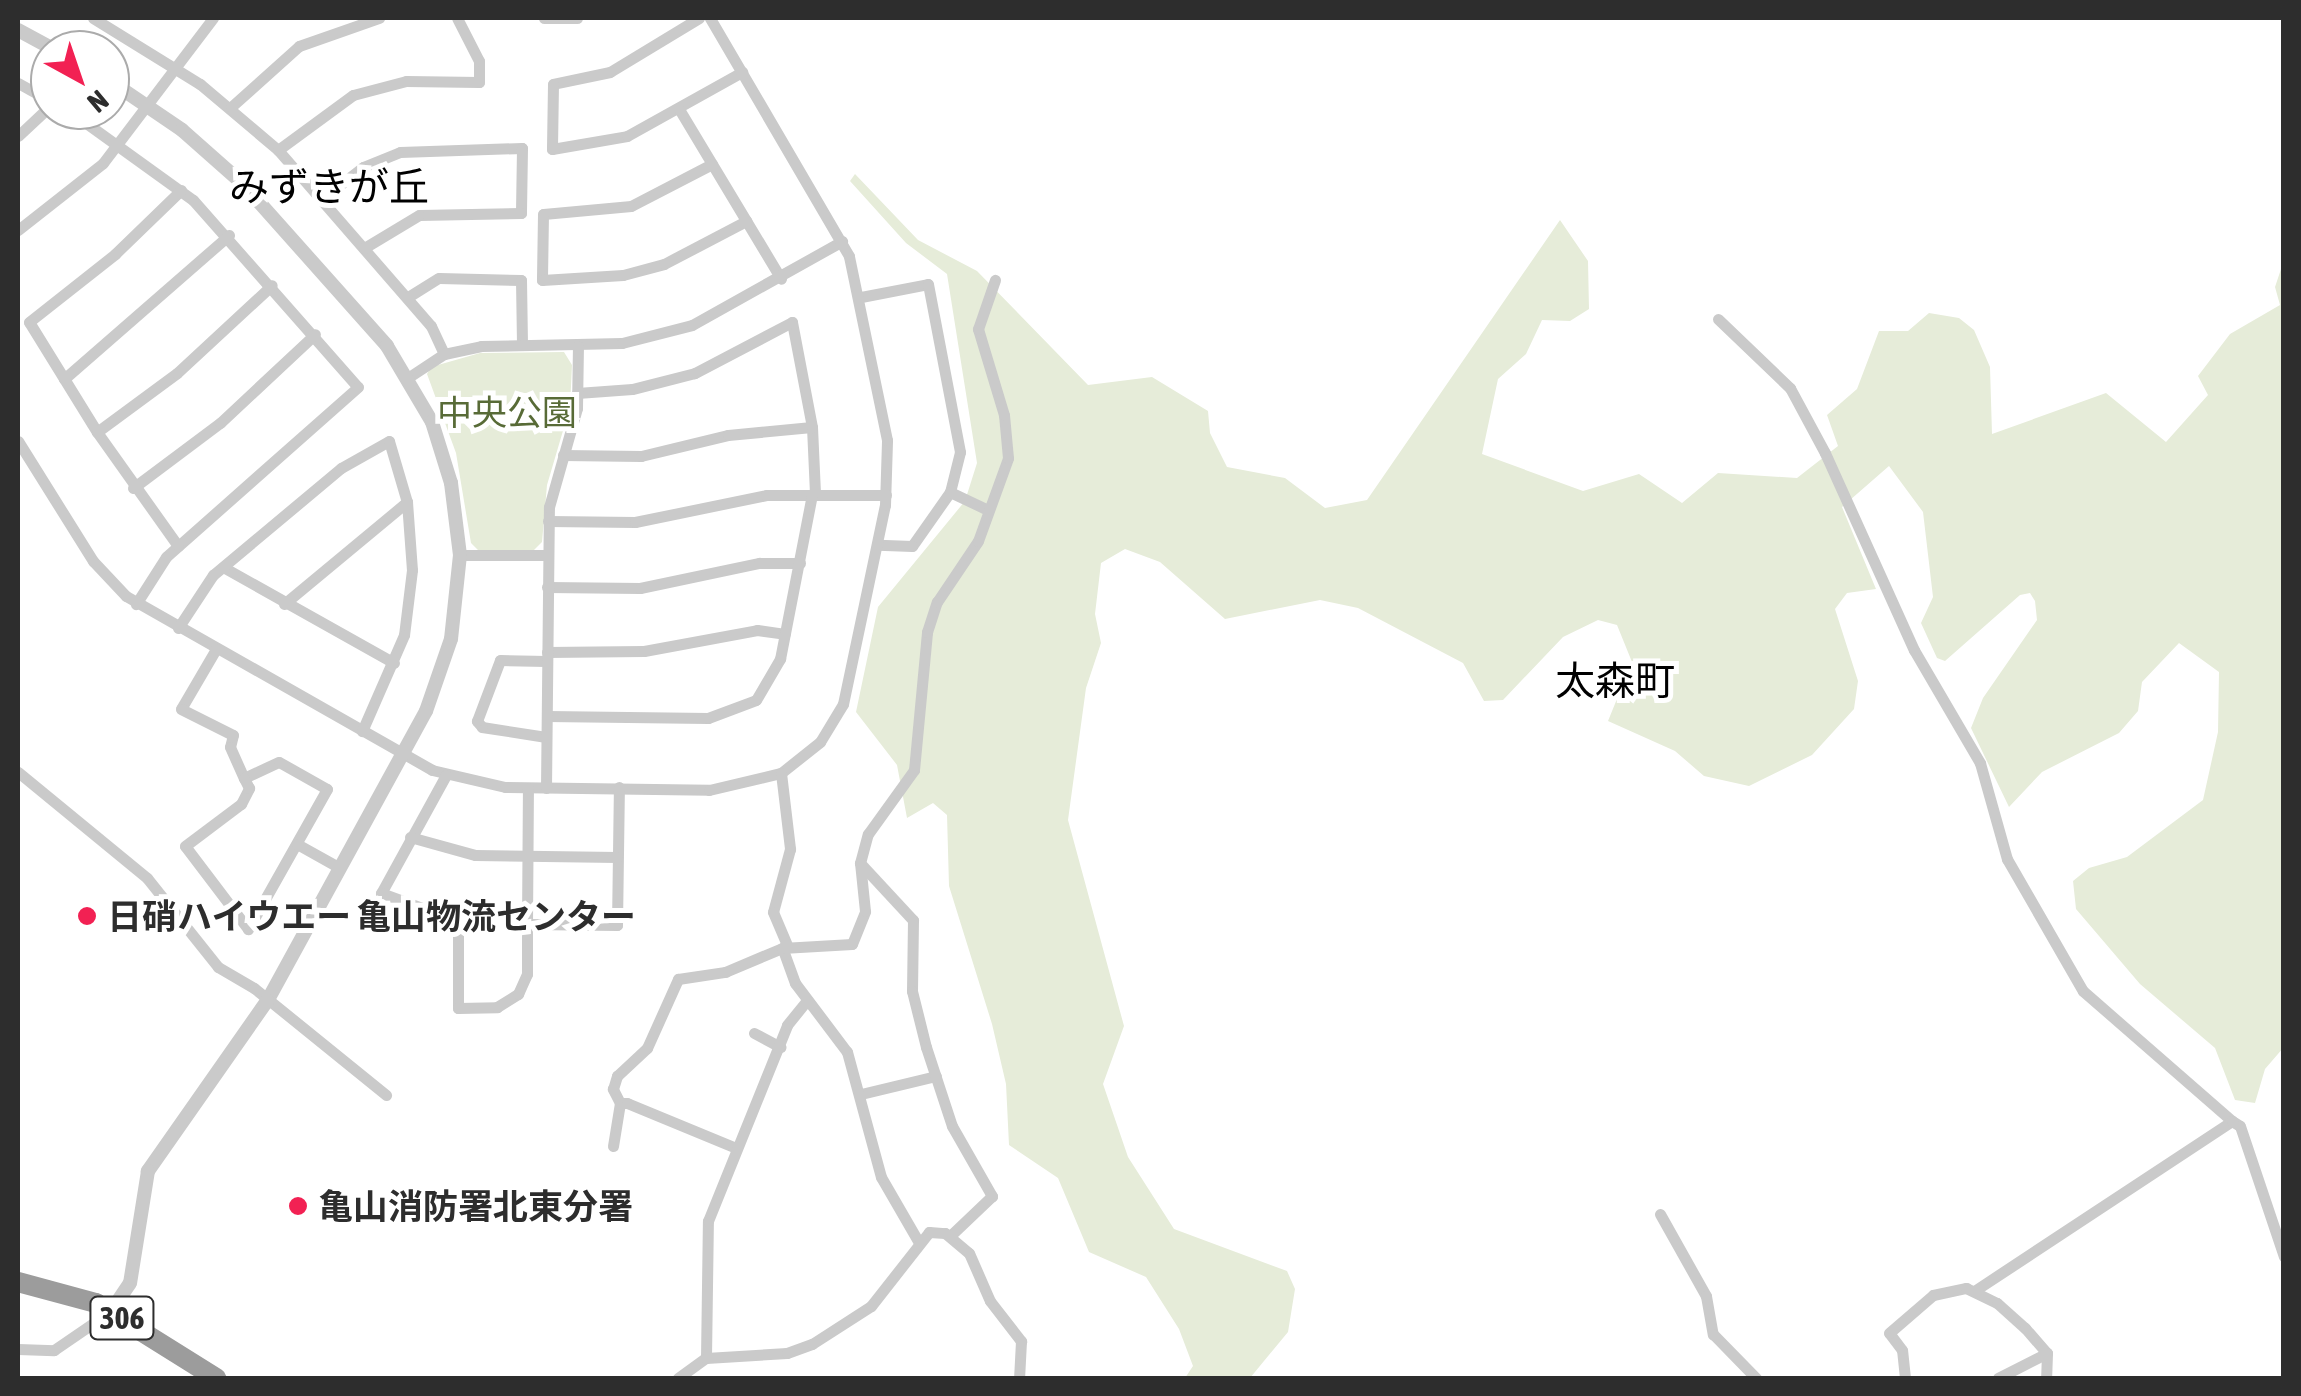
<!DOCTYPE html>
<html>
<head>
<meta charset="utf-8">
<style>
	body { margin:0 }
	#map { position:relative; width:2301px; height:1396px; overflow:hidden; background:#fff; font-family:"Asap Condensed","Noto Sans JP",sans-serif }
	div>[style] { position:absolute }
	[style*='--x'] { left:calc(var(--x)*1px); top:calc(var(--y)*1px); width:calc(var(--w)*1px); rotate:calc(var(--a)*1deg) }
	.green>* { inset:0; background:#e6ecd9 }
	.minor>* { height:11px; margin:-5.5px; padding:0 5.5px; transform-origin:5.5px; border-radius:5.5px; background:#cacaca }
	.tertiary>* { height:14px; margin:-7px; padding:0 7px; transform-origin:7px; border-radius:7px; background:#cacaca }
	.trunk>* { height:20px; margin:-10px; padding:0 10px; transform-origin:10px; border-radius:10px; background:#9c9c9c }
	.dots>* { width:28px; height:28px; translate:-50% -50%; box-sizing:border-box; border:5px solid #fff; border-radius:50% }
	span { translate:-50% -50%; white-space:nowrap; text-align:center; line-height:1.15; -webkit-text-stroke:10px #fff; paint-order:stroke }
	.shield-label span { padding:2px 8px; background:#fff; border:2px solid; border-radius:8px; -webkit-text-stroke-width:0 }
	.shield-label { font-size:32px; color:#2d2d2d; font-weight:700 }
	.park-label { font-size:35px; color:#586b37 }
	.poi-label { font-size:35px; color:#2d2d2d; font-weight:700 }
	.left { translate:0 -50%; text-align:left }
	.quarter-label { font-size:40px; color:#000 }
	.frame { position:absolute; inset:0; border:20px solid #2d2d2d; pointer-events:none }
	.north { position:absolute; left:30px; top:30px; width:100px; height:100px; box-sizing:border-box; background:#fff; border:2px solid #ababab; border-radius:50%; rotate:140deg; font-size:28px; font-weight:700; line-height:40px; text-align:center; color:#2d2d2d }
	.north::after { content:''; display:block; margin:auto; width:35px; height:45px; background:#f22153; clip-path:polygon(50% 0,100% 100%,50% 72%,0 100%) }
</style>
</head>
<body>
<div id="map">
	<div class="green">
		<div style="clip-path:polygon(855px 174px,918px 240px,977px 271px,1088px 385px,1152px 377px,1208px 411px,1210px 433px,1227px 467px,1285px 478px,1325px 508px,1367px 500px,1560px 220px,1588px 261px,1589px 309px,1570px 321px,1542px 320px,1526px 354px,1498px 379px,1482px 454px,1583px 491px,1639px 474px,1682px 503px,1718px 473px,1797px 478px,1838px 446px,1827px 415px,1857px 389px,1879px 331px,1908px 331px,1929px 313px,1959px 318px,1974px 330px,1990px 367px,1992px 434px,2106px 393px,2166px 442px,2208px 395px,2198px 376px,2230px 334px,2280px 305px,2275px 287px,2283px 263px,2284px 1047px,2265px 1069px,2255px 1103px,2235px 1100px,2215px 1048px,2140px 984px,2076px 909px,2073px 881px,2089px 868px,2127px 857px,2203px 800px,2218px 732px,2219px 672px,2179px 643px,2142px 682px,2138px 711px,2119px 733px,2042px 772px,2009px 807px,1971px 728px,1983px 698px,2037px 620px,2035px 601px,2030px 593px,2020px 595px,1945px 661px,1937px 658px,1921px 623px,1933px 597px,1923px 512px,1889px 466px,1842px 507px,1876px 589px,1847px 593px,1835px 609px,1858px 681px,1854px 709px,1812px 755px,1749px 786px,1704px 776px,1675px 751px,1608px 721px,1632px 662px,1617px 625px,1598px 620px,1563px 637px,1503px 700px,1484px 701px,1463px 663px,1358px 608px,1320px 600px,1225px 619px,1160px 562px,1125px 549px,1101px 563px,1095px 614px,1101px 643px,1086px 688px,1068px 820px,1124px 1026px,1103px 1084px,1128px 1157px,1174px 1229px,1287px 1271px,1295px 1289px,1288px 1332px,1250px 1378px,1185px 1378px,1193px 1366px,1179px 1329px,1146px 1277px,1089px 1252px,1058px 1178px,1009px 1145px,1006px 1084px,992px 1024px,949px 886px,947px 815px,933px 803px,907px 818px,897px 765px,856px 712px,878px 607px,965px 501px,977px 463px,947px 274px,906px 243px,850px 181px)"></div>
		<div style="clip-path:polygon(564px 352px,572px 365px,570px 407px,547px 485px,542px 542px,534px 550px,478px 550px,471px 543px,456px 453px,427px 374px,431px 367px,480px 353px)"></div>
	</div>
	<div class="minor">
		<div style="--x:93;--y:18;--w:126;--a:31.7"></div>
		<div style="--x:200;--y:84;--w:102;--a:40.2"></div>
		<div style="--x:278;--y:150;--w:233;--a:49"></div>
		<div style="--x:431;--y:326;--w:31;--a:65"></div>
		<div style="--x:544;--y:18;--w:33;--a:0"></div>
		<div style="--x:699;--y:18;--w:104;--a:148.8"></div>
		<div style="--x:610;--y:72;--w:58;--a:168.1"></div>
		<div style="--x:553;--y:84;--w:65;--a:90.9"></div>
		<div style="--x:552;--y:149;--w:76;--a:-9.8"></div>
		<div style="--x:627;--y:136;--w:132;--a:-29.1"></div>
		<div style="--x:18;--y:83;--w:37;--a:29"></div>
		<div style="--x:231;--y:107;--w:91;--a:-41.9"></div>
		<div style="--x:299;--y:46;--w:85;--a:-19.3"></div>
		<div style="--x:679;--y:109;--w:198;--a:59"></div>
		<div style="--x:68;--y:110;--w:154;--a:35.8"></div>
		<div style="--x:193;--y:200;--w:249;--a:48.6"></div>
		<div style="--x:358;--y:387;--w:256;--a:138.5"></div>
		<div style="--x:166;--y:557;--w:56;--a:122.6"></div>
		<div style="--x:18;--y:136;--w:44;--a:-43.2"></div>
		<div style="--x:278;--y:150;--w:93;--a:-36.3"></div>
		<div style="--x:353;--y:95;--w:55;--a:-14.8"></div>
		<div style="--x:406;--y:81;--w:73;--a:0.8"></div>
		<div style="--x:479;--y:82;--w:21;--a:-90"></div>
		<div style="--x:479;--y:61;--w:48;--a:-117.1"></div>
		<div style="--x:712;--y:164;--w:91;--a:152.6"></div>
		<div style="--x:631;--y:206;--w:88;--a:174.8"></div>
		<div style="--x:543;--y:214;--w:66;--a:90.9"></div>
		<div style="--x:542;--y:280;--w:81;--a:-3.5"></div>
		<div style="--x:623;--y:275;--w:42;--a:-15"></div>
		<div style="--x:664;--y:264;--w:93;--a:-27.7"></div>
		<div style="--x:322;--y:199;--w:52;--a:-38"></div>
		<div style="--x:363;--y:167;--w:40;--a:-22"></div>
		<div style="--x:400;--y:152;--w:122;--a:-1.9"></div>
		<div style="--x:522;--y:148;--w:65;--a:90.9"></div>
		<div style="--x:521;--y:213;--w:102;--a:178.9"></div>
		<div style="--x:419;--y:215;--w:64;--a:149"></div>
		<div style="--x:18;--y:230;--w:108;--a:-38.2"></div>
		<div style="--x:103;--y:163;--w:182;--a:-52.8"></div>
		<div style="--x:408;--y:297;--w:36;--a:-32"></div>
		<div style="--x:439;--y:278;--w:82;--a:1.4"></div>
		<div style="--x:521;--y:280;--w:65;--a:89.1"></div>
		<div style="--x:861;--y:297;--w:68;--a:-11"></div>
		<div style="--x:928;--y:284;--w:171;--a:79.2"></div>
		<div style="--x:960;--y:452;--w:41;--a:104"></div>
		<div style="--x:950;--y:492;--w:66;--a:125.1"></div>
		<div style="--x:912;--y:546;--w:34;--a:-178"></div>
		<div style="--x:1718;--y:319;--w:100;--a:43.8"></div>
		<div style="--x:1790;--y:388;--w:74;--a:61.7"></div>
		<div style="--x:1825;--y:453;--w:216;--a:65.7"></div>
		<div style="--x:1914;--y:650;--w:131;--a:59.7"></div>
		<div style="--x:1980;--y:763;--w:100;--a:74.3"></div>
		<div style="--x:2007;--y:859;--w:152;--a:60.1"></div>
		<div style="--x:2083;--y:991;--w:198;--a:41.1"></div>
		<div style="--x:2232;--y:1121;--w:307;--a:146.6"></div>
		<div style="--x:409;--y:377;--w:42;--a:-33.3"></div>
		<div style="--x:444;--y:354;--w:38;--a:-12"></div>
		<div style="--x:481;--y:346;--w:141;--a:-1.2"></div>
		<div style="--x:622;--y:343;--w:72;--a:-14.4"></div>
		<div style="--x:692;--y:325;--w:172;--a:-29.2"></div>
		<div style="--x:64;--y:379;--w:219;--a:-41.1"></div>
		<div style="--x:812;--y:427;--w:67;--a:87.4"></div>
		<div style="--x:97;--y:432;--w:129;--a:-121.7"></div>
		<div style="--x:29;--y:322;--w:110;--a:-38.3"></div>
		<div style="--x:115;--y:254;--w:92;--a:-44.1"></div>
		<div style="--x:18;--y:441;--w:142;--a:58"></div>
		<div style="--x:93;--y:561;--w:48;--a:46.7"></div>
		<div style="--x:126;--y:596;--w:352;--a:29.6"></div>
		<div style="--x:432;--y:770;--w:75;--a:13.1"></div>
		<div style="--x:505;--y:787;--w:204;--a:0.8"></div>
		<div style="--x:709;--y:790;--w:74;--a:-13.3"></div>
		<div style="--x:781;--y:773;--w:50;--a:-38.5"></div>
		<div style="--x:820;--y:742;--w:44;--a:-58.8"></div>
		<div style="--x:843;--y:704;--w:203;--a:-78.1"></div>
		<div style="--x:885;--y:505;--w:65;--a:-88.2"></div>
		<div style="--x:887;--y:440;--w:188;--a:-101.7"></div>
		<div style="--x:849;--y:256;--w:276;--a:-120.3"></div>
		<div style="--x:563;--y:455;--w:78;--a:0.7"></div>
		<div style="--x:641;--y:456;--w:89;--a:-13.6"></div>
		<div style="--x:728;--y:435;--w:84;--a:-5.4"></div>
		<div style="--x:812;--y:427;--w:107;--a:-100.8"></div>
		<div style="--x:792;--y:322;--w:110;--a:152.3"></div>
		<div style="--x:695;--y:373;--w:65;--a:165.7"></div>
		<div style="--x:632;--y:389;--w:55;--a:175.8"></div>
		<div style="--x:133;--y:488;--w:109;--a:-36.8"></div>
		<div style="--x:220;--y:423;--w:130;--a:-43.1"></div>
		<div style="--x:950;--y:492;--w:42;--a:25.3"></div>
		<div style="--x:548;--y:521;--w:87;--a:0.7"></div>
		<div style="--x:635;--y:522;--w:134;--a:-11.6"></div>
		<div style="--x:766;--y:495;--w:120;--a:0"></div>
		<div style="--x:178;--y:546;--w:140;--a:-125.4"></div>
		<div style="--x:97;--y:432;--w:99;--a:-36.4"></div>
		<div style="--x:177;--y:373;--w:129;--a:-42.8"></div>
		<div style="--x:460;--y:555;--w:87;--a:0"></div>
		<div style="--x:223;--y:567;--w:196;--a:29.3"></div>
		<div style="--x:547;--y:587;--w:93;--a:0.6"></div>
		<div style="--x:640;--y:588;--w:122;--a:-11.9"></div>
		<div style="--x:759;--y:563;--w:41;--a:0"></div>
		<div style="--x:284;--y:604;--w:160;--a:-39.7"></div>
		<div style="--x:178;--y:628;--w:64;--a:-56.6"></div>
		<div style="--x:213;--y:575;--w:167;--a:-39.9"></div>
		<div style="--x:341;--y:468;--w:55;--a:-29.4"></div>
		<div style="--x:389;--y:441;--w:64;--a:73.6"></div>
		<div style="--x:407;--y:502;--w:68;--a:85.8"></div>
		<div style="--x:412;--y:570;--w:65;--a:97"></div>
		<div style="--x:404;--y:635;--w:105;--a:113.6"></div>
		<div style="--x:216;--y:649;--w:69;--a:120.3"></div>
		<div style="--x:181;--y:709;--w:58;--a:26.6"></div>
		<div style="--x:233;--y:735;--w:12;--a:104"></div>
		<div style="--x:230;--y:747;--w:34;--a:66"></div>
		<div style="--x:244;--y:778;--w:38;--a:-25"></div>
		<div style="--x:279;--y:762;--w:55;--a:29.4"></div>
		<div style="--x:327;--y:789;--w:161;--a:119.4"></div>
		<div style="--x:248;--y:929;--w:104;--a:-127.2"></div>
		<div style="--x:185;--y:846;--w:70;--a:-36.9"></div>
		<div style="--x:241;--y:804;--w:18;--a:-63"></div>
		<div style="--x:249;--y:788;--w:11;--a:-117"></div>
		<div style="--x:547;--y:652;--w:97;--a:-0.6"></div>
		<div style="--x:644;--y:651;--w:115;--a:-10.5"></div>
		<div style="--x:757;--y:630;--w:28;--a:8"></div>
		<div style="--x:547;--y:716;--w:161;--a:0.7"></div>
		<div style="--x:708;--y:718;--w:51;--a:-20.6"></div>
		<div style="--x:756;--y:700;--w:48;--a:-59.7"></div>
		<div style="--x:780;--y:659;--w:168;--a:-79"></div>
		<div style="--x:546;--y:737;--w:65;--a:-171.1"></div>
		<div style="--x:482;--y:727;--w:8;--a:-130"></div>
		<div style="--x:477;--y:721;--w:65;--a:-69.3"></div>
		<div style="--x:500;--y:660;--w:46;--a:1.2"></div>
		<div style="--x:18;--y:772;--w:167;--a:39.4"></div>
		<div style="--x:147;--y:878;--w:114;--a:51.4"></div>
		<div style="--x:218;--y:967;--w:42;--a:30.3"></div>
		<div style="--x:254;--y:988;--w:170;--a:39"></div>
		<div style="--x:781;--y:773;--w:77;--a:83.2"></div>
		<div style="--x:790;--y:849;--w:65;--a:105.1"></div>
		<div style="--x:773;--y:912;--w:36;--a:67"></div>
		<div style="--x:446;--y:775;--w:135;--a:118.8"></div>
		<div style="--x:381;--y:893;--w:82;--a:20"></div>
		<div style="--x:458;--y:921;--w:87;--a:90"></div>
		<div style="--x:458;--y:1008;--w:39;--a:-1"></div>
		<div style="--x:497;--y:1007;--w:25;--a:-32"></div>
		<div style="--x:518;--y:994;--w:22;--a:-66"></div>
		<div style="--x:527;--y:974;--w:50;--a:-90"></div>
		<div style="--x:527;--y:924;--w:90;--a:0.6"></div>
		<div style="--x:617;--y:925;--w:138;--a:-89.2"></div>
		<div style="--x:546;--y:788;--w:281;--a:-89.4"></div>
		<div style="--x:549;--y:507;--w:103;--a:-74.2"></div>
		<div style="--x:577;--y:408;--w:62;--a:-89.1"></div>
		<div style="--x:410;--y:837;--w:67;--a:15.5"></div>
		<div style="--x:475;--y:855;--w:142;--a:0.8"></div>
		<div style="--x:297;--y:844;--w:49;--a:29.2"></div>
		<div style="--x:860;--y:863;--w:30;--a:-75"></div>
		<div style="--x:868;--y:834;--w:79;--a:-54.3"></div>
		<div style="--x:914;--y:770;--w:139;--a:-84.6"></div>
		<div style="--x:927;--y:632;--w:32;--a:-72"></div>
		<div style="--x:937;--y:602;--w:73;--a:-56.1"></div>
		<div style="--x:978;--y:541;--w:88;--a:-70.1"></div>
		<div style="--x:1008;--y:458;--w:43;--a:-95.3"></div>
		<div style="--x:1004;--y:415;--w:90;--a:-106.8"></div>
		<div style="--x:978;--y:329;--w:52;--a:-70.9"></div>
		<div style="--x:527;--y:924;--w:136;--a:-89.6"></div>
		<div style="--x:754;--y:1033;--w:30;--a:28"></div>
		<div style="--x:861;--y:1094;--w:77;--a:-13.5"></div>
		<div style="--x:620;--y:1103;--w:16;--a:-117"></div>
		<div style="--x:613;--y:1089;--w:14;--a:-73"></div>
		<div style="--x:617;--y:1076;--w:41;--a:-43"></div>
		<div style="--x:647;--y:1048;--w:76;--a:-65.8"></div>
		<div style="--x:678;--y:979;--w:48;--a:-8.5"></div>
		<div style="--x:725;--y:972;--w:62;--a:-22.8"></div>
		<div style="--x:2232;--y:1121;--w:9;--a:32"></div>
		<div style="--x:2240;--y:1126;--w:138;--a:71.4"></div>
		<div style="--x:613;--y:1146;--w:44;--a:-80.8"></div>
		<div style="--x:620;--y:1103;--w:7;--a:0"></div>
		<div style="--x:627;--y:1103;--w:118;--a:22.4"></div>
		<div style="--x:1660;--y:1214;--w:94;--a:60.7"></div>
		<div style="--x:1706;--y:1296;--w:39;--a:80"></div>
		<div style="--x:1713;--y:1334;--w:62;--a:45.7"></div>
		<div style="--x:918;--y:1241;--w:74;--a:-120"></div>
		<div style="--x:881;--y:1177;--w:130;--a:-105.2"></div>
		<div style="--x:847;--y:1052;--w:86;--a:-127"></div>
		<div style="--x:795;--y:983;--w:37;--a:-110"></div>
		<div style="--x:782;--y:948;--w:70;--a:-3.3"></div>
		<div style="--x:852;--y:944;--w:35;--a:-68"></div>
		<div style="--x:865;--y:911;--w:48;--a:-95.9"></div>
		<div style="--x:860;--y:863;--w:78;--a:47.1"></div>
		<div style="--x:913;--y:920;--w:71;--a:90.8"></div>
		<div style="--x:912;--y:991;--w:58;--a:76"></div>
		<div style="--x:926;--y:1047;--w:83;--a:71.8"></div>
		<div style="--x:952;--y:1126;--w:81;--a:60.3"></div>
		<div style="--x:992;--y:1196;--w:58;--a:136.4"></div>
		<div style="--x:18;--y:1349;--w:36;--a:2"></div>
		<div style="--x:54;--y:1350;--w:69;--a:-34.4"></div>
		<div style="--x:706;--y:1358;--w:137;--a:-89.2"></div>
		<div style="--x:708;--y:1221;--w:211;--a:-68"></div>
		<div style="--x:787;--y:1025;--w:32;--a:-51"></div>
		<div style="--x:678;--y:1378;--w:34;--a:-36"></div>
		<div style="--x:706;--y:1358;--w:81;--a:-3.5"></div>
		<div style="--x:787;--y:1353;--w:27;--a:-20"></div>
		<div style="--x:812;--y:1344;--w:70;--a:-32.8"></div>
		<div style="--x:871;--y:1306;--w:94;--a:-51.9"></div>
		<div style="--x:929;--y:1232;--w:16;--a:4"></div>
		<div style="--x:945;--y:1233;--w:31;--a:40"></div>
		<div style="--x:969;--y:1253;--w:52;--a:66.4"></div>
		<div style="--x:990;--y:1301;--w:51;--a:52.2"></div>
		<div style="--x:1021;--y:1341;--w:37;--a:93"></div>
		<div style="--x:1905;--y:1378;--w:28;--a:-96"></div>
		<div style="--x:1902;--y:1350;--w:21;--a:-127"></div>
		<div style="--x:1889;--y:1333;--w:58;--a:-40.8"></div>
		<div style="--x:1933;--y:1295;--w:34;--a:-12"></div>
		<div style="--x:1966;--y:1288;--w:34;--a:26"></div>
		<div style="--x:1997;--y:1303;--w:38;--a:42"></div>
		<div style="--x:2025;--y:1328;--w:33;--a:49"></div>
		<div style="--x:2047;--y:1353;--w:25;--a:92"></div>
		<div style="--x:1998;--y:1378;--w:55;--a:-27"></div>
	</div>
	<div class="tertiary">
		<div style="--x:18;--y:30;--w:42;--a:28.4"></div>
		<div style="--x:110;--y:81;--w:87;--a:34.2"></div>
		<div style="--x:182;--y:130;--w:80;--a:41.5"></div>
		<div style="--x:242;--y:183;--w:218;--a:48.3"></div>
		<div style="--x:387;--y:346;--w:88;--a:59.4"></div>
		<div style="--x:432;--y:422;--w:64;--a:72.7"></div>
		<div style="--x:451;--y:483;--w:73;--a:82.9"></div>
		<div style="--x:460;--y:555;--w:84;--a:96.1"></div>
		<div style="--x:451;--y:639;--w:76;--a:109.1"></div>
		<div style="--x:426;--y:711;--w:331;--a:118.7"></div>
		<div style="--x:267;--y:1001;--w:208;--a:125"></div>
		<div style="--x:148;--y:1171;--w:113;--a:99.1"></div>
		<div style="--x:130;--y:1283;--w:34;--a:124"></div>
	</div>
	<div class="trunk">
		<div style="--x:18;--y:1282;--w:81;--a:15.1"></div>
		<div style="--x:96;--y:1303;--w:142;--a:32"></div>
	</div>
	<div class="dots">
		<div style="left:87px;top:916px;background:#f22153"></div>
		<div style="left:298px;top:1206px;background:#f22153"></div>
	</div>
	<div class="shield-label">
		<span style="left:122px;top:1318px">306</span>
	</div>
	<div class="park-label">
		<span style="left:507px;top:412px">中央公園</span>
	</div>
	<div class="poi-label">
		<span class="left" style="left:107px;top:916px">日硝ハイウエー 亀山物流センター</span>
		<span class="left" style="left:318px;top:1206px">亀山消防署北東分署</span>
	</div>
	<div class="quarter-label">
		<span style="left:329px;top:187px">みずきが丘</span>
		<span style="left:1615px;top:681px">太森町</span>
	</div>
	<div class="frame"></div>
	<div class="north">N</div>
</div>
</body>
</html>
